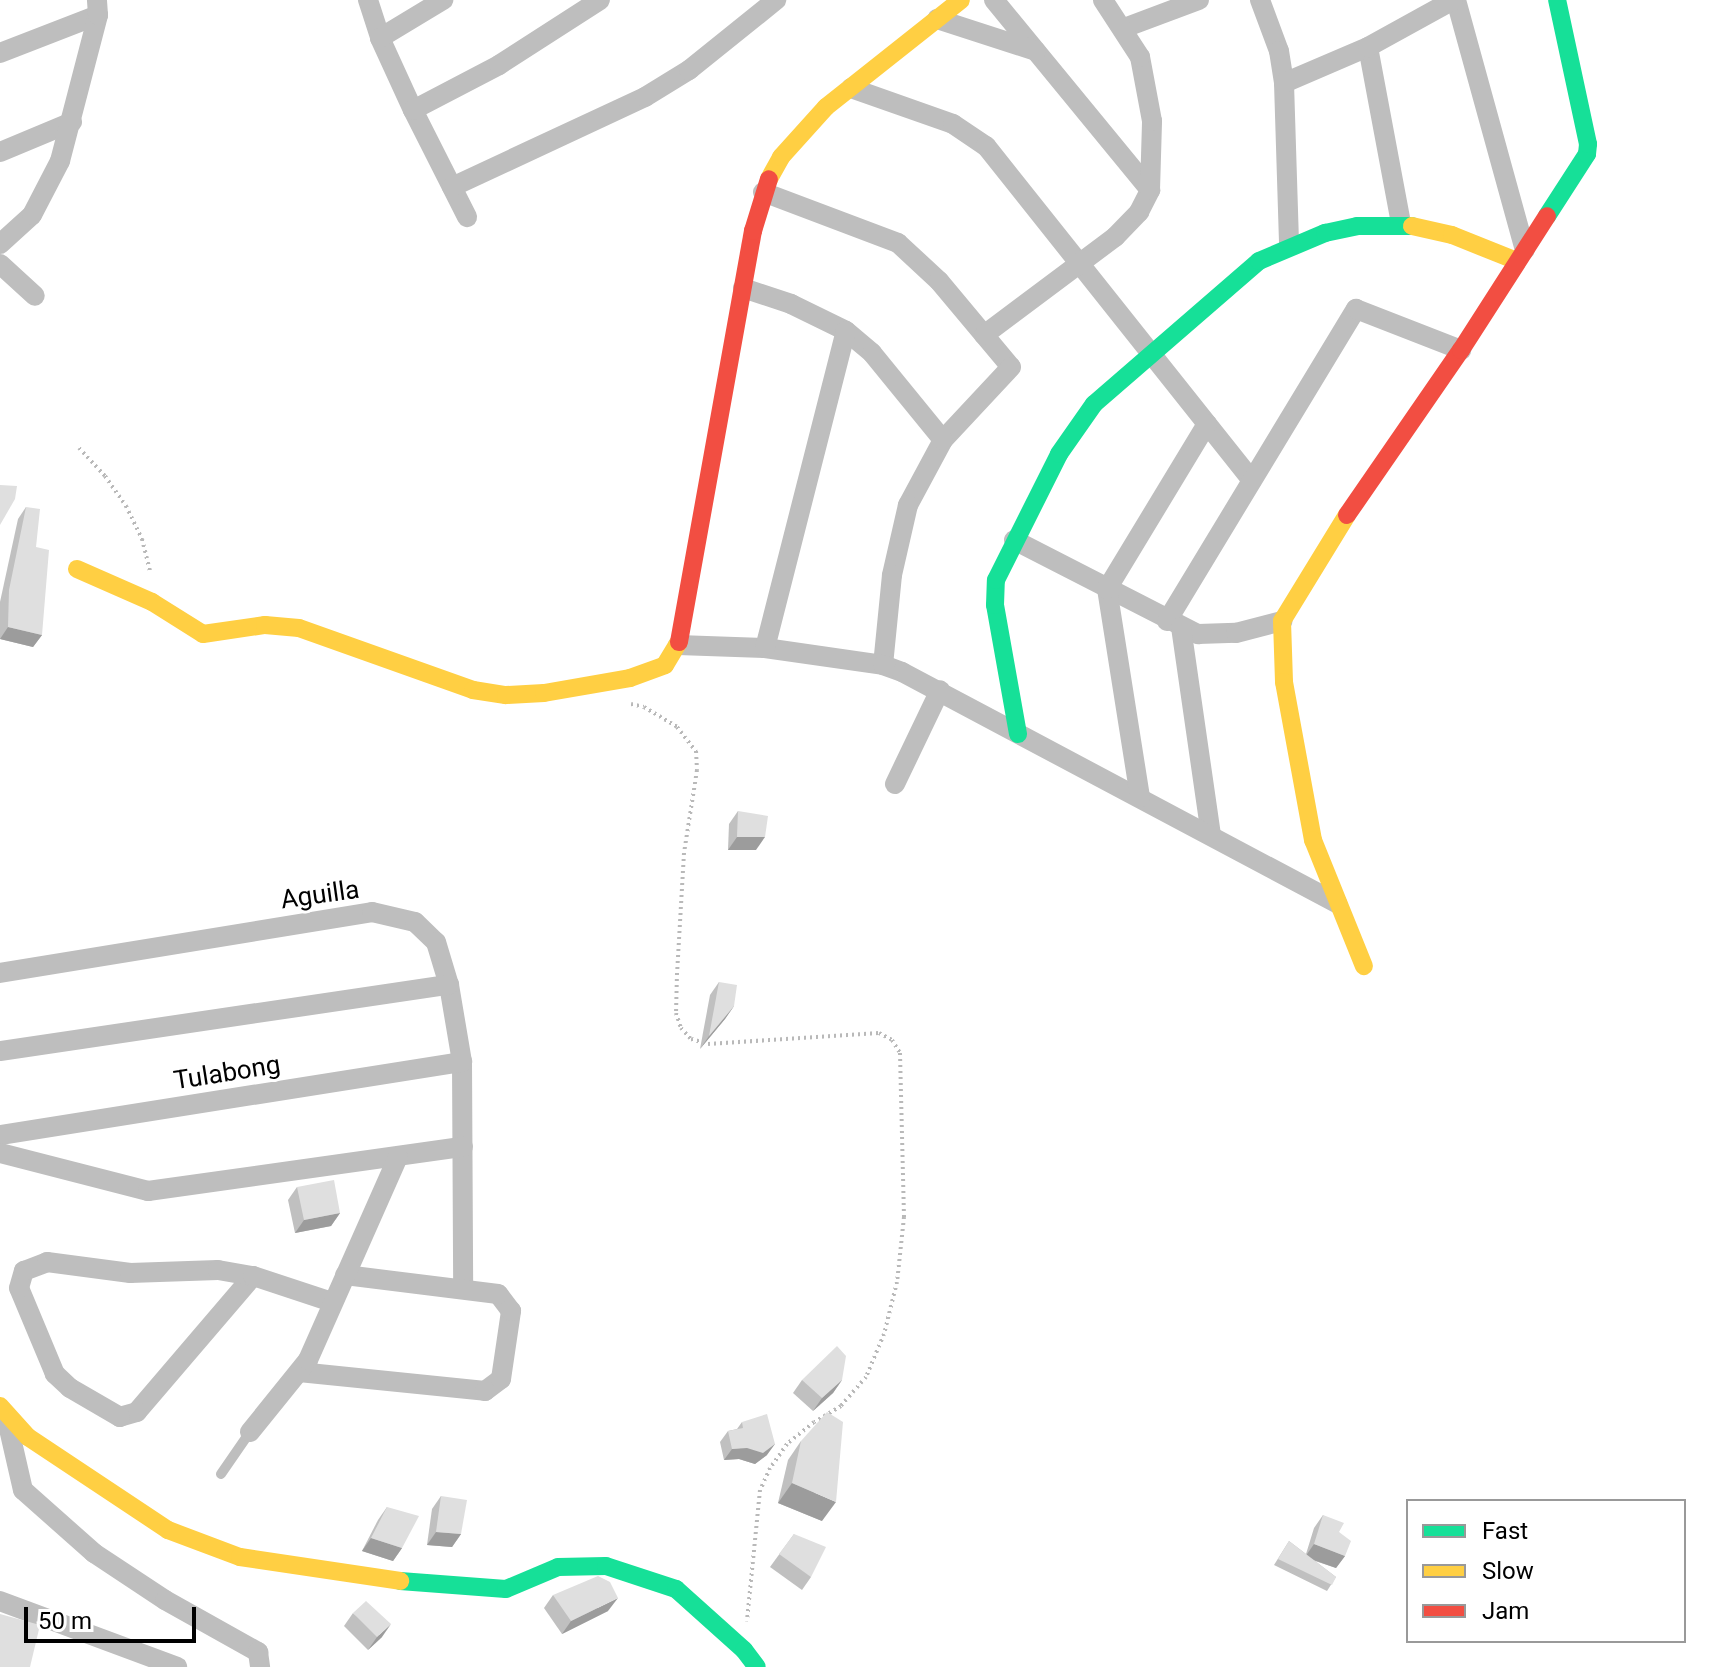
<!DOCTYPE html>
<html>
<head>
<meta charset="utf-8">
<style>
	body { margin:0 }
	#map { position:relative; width:1710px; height:1667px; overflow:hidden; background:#fff; font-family:Roboto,sans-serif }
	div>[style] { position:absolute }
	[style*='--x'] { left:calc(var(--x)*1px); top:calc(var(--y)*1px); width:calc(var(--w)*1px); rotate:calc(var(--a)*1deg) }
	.path>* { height:4px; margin-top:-2px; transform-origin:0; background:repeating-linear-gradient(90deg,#b9b9b9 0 2px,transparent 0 6px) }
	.lane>* { height:10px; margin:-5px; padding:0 5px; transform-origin:5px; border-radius:5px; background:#bebebe }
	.street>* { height:20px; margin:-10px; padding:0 10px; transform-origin:10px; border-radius:10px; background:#bebebe }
	.fast>* { height:18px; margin:-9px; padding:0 9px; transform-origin:9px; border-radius:9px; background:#16e098 }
	.slow>* { height:18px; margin:-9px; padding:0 9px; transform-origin:9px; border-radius:9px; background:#ffcf43 }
	.jam>* { height:18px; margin:-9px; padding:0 9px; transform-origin:9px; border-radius:9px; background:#f24e42 }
	.wall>* { inset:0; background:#c0c0c0 }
	.shaded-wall>* { inset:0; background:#9c9c9c }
	.building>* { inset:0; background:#dfdfdf }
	span { translate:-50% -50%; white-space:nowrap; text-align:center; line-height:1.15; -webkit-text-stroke:6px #fff; paint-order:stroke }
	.street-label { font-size:26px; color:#000 }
	.legend { position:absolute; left:1406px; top:1499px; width:280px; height:144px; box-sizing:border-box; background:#fff; border:2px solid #999; margin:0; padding:10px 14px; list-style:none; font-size:24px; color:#000 }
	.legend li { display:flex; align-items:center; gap:16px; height:40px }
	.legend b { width:40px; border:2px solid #999 }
	.scale { position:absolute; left:24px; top:1607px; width:172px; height:36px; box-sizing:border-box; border:4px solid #000; border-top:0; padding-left:10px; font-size:24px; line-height:28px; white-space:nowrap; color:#000; -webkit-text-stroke:6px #fff; paint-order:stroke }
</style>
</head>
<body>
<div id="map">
	<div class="path">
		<div style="--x:79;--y:448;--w:38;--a:47"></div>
		<div style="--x:105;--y:476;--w:37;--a:55"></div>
		<div style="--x:126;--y:506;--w:37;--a:64"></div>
		<div style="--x:142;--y:539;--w:34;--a:76"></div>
		<div style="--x:631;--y:704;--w:13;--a:13"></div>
		<div style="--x:644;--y:707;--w:39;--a:31"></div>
		<div style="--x:677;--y:727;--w:31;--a:52"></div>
		<div style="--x:696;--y:751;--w:19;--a:87"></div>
		<div style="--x:697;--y:770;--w:84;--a:98.9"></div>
		<div style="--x:684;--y:853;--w:120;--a:93.3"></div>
		<div style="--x:677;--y:973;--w:40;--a:91.4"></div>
		<div style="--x:676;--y:1013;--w:16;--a:72"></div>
		<div style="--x:681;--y:1028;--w:15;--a:48"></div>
		<div style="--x:691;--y:1039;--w:18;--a:16"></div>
		<div style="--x:708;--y:1044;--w:171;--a:-3.7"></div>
		<div style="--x:879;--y:1033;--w:15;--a:28"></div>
		<div style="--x:892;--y:1040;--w:15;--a:58"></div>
		<div style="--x:900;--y:1053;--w:164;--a:88.6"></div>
		<div style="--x:904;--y:1217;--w:65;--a:96.1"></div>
		<div style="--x:897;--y:1282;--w:54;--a:104"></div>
		<div style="--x:884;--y:1334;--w:47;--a:112.7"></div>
		<div style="--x:866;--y:1377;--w:38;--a:131"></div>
		<div style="--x:841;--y:1406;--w:31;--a:149"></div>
		<div style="--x:814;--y:1422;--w:35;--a:141"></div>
		<div style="--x:787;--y:1444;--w:29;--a:125"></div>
		<div style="--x:770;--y:1468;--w:24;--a:114"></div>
		<div style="--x:760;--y:1490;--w:132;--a:95.7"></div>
	</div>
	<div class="lane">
		<div style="--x:221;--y:1474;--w:51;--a:-55.4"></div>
	</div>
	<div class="street">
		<div style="--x:368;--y:0;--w:40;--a:72"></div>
		<div style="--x:380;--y:38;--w:79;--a:65.4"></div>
		<div style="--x:413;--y:110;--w:120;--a:63.2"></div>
		<div style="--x:994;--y:0;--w:246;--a:50.6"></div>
		<div style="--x:1260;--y:0;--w:54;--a:69.6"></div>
		<div style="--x:1279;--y:51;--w:32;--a:81"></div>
		<div style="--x:1284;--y:83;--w:162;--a:88.2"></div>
		<div style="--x:1456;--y:0;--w:259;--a:74.6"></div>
		<div style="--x:937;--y:19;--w:104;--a:17.9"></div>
		<div style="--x:1124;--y:28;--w:80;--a:-20.5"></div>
		<div style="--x:380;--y:38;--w:74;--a:-31.1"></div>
		<div style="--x:1368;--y:47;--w:180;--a:79.4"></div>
		<div style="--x:0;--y:53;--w:105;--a:-21.2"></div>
		<div style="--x:1284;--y:83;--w:91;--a:-23.2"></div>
		<div style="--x:1368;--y:47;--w:97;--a:-28.9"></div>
		<div style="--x:851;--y:88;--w:108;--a:19.4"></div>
		<div style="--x:953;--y:124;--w:40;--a:34"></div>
		<div style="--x:986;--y:146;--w:427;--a:51.5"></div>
		<div style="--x:413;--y:110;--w:97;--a:-27.6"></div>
		<div style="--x:499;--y:65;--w:120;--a:-32.8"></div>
		<div style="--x:0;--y:152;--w:78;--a:-22.6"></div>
		<div style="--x:452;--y:187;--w:213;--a:-25"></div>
		<div style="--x:645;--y:97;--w:52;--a:-31.5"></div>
		<div style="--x:689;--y:70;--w:112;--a:-38.8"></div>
		<div style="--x:763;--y:192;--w:144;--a:20.7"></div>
		<div style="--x:898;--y:243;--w:56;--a:42.8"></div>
		<div style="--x:939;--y:281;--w:112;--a:50.1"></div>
		<div style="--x:1011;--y:367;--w:100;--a:133"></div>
		<div style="--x:943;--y:440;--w:74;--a:118.3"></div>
		<div style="--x:908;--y:505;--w:72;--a:102.9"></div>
		<div style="--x:892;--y:575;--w:90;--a:95.7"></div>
		<div style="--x:0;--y:244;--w:43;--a:-42.2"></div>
		<div style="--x:32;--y:215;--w:61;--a:-62.6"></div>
		<div style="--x:60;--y:161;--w:151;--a:-75.4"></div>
		<div style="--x:98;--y:15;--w:15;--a:-94"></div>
		<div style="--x:0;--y:264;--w:47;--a:42.4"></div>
		<div style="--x:743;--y:288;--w:51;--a:18.4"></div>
		<div style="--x:791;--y:304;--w:61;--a:26.1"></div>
		<div style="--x:846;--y:331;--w:34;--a:40"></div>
		<div style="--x:872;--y:353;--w:112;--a:50.8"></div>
		<div style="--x:984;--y:335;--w:164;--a:-36.8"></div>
		<div style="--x:1115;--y:237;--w:35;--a:-46"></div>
		<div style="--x:1139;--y:212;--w:25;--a:-63"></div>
		<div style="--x:1150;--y:190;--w:69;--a:-88.3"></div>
		<div style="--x:1152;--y:121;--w:65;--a:-100.6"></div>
		<div style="--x:1140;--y:57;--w:68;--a:-123"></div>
		<div style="--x:1014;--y:540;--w:207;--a:27.1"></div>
		<div style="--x:1198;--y:634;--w:38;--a:-2"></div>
		<div style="--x:1236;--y:633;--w:48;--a:-14.6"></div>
		<div style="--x:1167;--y:621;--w:365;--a:-58.8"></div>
		<div style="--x:1356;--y:309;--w:113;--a:21.3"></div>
		<div style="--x:1181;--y:627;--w:211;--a:81.8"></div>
		<div style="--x:678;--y:645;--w:87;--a:2"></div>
		<div style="--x:765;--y:648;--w:119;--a:8.2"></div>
		<div style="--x:883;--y:665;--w:20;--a:20"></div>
		<div style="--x:902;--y:672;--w:493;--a:28"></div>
		<div style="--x:765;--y:648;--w:327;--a:-75.7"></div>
		<div style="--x:895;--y:784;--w:104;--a:-64.4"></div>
		<div style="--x:1140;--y:797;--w:211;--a:-99"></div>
		<div style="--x:1107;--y:589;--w:193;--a:-58.8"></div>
		<div style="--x:0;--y:973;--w:377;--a:-9.3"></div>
		<div style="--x:372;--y:912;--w:44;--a:13.1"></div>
		<div style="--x:415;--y:922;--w:29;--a:44"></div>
		<div style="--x:436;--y:942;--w:45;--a:73.2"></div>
		<div style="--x:449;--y:985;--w:78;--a:80.4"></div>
		<div style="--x:462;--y:1062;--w:227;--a:89.7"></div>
		<div style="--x:0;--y:1051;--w:454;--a:-8.4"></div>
		<div style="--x:0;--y:1135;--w:468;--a:-9"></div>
		<div style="--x:0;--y:1153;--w:153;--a:14.4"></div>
		<div style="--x:148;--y:1191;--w:318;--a:-8"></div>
		<div style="--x:253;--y:1276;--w:179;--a:130.5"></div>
		<div style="--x:137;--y:1412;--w:18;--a:164"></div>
		<div style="--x:120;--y:1417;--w:58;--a:-149.9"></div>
		<div style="--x:70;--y:1388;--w:21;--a:-137"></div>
		<div style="--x:55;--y:1374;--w:93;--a:-112.7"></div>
		<div style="--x:19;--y:1288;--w:18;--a:-74"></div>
		<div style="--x:24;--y:1271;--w:25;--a:-21"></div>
		<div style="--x:47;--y:1262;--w:84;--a:7.5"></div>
		<div style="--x:130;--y:1273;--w:88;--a:-2"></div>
		<div style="--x:218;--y:1270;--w:36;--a:10"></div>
		<div style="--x:253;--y:1276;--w:83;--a:18.2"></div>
		<div style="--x:299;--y:1372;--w:187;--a:5.8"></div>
		<div style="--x:485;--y:1391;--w:20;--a:-37"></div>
		<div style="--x:501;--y:1379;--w:69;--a:-81.6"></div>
		<div style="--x:511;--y:1311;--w:21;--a:-127"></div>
		<div style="--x:498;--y:1294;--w:154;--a:-172.9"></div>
		<div style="--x:6;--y:1416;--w:76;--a:77.1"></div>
		<div style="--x:23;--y:1490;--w:95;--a:41.6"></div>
		<div style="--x:94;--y:1553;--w:85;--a:33.5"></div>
		<div style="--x:165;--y:1600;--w:107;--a:29.2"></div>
		<div style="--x:258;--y:1652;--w:15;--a:82"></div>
		<div style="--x:250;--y:1432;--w:92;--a:-51.1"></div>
		<div style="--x:308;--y:1360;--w:222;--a:-66.1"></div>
		<div style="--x:0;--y:1601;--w:189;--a:20.4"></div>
	</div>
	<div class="fast">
		<div style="--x:1547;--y:216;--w:74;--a:-57.2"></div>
		<div style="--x:1587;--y:154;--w:10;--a:-84"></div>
		<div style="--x:1588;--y:144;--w:147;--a:-102.1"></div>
		<div style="--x:1018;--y:734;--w:131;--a:-100.1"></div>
		<div style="--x:995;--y:605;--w:25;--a:-88"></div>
		<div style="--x:996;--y:580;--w:141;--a:-63.4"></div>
		<div style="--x:1059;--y:454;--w:61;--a:-55"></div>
		<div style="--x:1094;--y:404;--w:218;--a:-40.9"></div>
		<div style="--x:1259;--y:261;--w:72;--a:-23"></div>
		<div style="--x:1325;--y:233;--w:33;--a:-12"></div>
		<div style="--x:1357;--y:226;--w:55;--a:0"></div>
		<div style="--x:400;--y:1581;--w:106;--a:4.3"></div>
		<div style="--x:506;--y:1589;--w:56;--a:-22.9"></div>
		<div style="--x:558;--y:1567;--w:48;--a:-1.2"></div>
		<div style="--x:606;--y:1566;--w:74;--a:18.2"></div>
		<div style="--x:676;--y:1589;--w:91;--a:41.9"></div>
		<div style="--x:744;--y:1650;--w:21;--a:53"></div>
	</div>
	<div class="slow">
		<div style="--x:769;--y:179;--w:25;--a:-61"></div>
		<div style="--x:781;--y:157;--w:67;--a:-48"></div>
		<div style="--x:826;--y:107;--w:172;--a:-38.4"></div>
		<div style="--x:1412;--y:226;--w:41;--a:12.7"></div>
		<div style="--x:1452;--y:235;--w:70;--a:21.8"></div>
		<div style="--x:1347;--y:515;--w:124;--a:121.5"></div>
		<div style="--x:1282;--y:621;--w:61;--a:88.1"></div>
		<div style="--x:1284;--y:682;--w:161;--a:79.6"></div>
		<div style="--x:1313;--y:840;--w:136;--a:68"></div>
		<div style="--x:77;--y:569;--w:82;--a:23.7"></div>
		<div style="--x:152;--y:602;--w:60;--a:32.1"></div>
		<div style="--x:203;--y:634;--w:63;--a:-8.3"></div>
		<div style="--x:265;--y:625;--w:34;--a:5"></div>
		<div style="--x:299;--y:628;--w:185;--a:19.6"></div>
		<div style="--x:473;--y:690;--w:33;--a:9"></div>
		<div style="--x:506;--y:695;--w:38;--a:-3"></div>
		<div style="--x:544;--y:693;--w:87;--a:-9.9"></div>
		<div style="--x:630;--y:678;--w:37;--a:-20"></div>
		<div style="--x:665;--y:665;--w:27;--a:-59"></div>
		<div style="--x:0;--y:1406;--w:42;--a:47.9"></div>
		<div style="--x:28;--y:1437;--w:168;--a:33.6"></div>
		<div style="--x:168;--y:1530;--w:77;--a:20.6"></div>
		<div style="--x:240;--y:1557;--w:162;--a:8.5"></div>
	</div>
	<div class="jam">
		<div style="--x:1347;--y:515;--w:201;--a:-55.4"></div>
		<div style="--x:1461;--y:350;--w:159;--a:-57.3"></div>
		<div style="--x:679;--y:642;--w:418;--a:-79.8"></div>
		<div style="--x:753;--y:231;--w:54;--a:-72.9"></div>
	</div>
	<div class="wall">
		<div style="clip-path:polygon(26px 507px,36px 547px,42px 635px,33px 647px,0 639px,0 602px,18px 519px)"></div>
		<div style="clip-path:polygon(738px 811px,756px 850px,728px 850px,729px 824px)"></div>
		<div style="clip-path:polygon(719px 982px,734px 1006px,725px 1019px,700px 1049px,710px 995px)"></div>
		<div style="clip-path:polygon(297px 1187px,340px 1213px,331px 1226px,295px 1233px,288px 1200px)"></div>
		<div style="clip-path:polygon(802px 1380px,842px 1380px,833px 1393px,813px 1411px,793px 1393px)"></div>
		<div style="clip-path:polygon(742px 1422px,767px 1455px,755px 1464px,739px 1459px,724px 1460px,720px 1442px,728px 1431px,737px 1429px)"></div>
		<div style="clip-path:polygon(801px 1441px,822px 1521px,778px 1503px,788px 1460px)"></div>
		<div style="clip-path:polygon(441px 1496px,461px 1534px,452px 1547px,427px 1545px,432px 1509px)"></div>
		<div style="clip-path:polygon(387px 1507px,402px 1548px,393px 1561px,362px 1551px,378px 1520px)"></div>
		<div style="clip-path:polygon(1323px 1515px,1339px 1532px,1345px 1556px,1336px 1568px,1315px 1561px,1336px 1577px,1327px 1591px,1274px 1565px,1289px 1541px,1306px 1554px,1314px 1528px)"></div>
		<div style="clip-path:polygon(794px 1534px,811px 1577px,802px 1590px,770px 1567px)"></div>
		<div style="clip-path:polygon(553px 1595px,608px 1611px,562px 1634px,544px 1608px)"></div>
		<div style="clip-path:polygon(353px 1613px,382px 1637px,368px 1650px,344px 1626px)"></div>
	</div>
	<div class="shaded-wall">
		<div style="clip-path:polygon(8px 627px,42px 635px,33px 647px,0 639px)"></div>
		<div style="clip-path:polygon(737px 837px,765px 837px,756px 850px,728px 850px)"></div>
		<div style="clip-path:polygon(734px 1006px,725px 1019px,700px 1049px,709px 1036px)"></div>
		<div style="clip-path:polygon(340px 1213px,331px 1226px,295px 1233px,304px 1220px)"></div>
		<div style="clip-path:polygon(842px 1380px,833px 1393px,813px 1411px,822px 1398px)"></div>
		<div style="clip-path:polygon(775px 1444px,767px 1455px,755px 1464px,739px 1459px,724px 1460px,732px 1449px)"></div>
		<div style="clip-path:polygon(792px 1483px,836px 1502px,822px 1521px,778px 1503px)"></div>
		<div style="clip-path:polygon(436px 1532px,461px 1534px,452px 1547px,427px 1545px)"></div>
		<div style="clip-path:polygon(371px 1538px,402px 1548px,393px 1561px,362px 1551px)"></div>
		<div style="clip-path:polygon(1314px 1544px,1345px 1556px,1336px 1568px,1305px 1557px)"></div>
		<div style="clip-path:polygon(618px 1598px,608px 1611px,562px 1634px,571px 1621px)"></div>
		<div style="clip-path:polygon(391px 1624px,382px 1637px,368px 1650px,377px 1637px)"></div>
	</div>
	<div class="building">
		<div style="clip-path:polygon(0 485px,17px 486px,15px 499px,0 525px)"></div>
		<div style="clip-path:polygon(26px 507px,40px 509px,36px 547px,49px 550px,42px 635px,8px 627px,9px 590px)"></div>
		<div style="clip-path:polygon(738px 811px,768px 816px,765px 837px,737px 837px)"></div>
		<div style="clip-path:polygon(719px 982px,737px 985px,734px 1006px,709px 1036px)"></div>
		<div style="clip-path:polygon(334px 1180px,340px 1213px,304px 1220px,297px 1187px)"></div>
		<div style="clip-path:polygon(837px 1346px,846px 1356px,842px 1380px,822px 1398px,802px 1380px)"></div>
		<div style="clip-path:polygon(827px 1412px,843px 1422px,836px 1502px,792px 1483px,801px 1441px)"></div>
		<div style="clip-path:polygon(767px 1414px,775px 1444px,763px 1453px,747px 1448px,732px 1449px,728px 1431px,743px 1428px,742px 1422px)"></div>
		<div style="clip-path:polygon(441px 1496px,467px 1500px,461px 1534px,436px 1532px)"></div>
		<div style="clip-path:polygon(387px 1507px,419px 1516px,402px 1548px,371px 1538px)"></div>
		<div style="clip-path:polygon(1323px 1515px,1344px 1523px,1339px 1532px,1351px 1541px,1345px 1556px,1314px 1544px)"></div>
		<div style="clip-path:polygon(794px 1534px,826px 1547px,811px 1577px,779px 1554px)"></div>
		<div style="clip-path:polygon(1289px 1541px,1336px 1577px,1332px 1585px,1278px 1559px)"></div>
		<div style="clip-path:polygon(598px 1576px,610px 1582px,618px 1598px,571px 1621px,553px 1595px)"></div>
		<div style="clip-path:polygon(366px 1601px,391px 1624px,377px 1637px,353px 1613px)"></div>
		<div style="clip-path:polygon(0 1614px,40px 1625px,30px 1667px,0 1667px)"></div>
	</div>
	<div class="street-label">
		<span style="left:320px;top:895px;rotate:-8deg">Aguilla</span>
		<span style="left:227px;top:1073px;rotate:-9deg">Tulabong</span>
	</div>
	<ul class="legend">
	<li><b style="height:10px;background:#16e098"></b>Fast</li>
	<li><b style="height:10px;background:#ffcf43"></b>Slow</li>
	<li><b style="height:10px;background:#f24e42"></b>Jam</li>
	</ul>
	<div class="scale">50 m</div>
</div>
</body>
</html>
